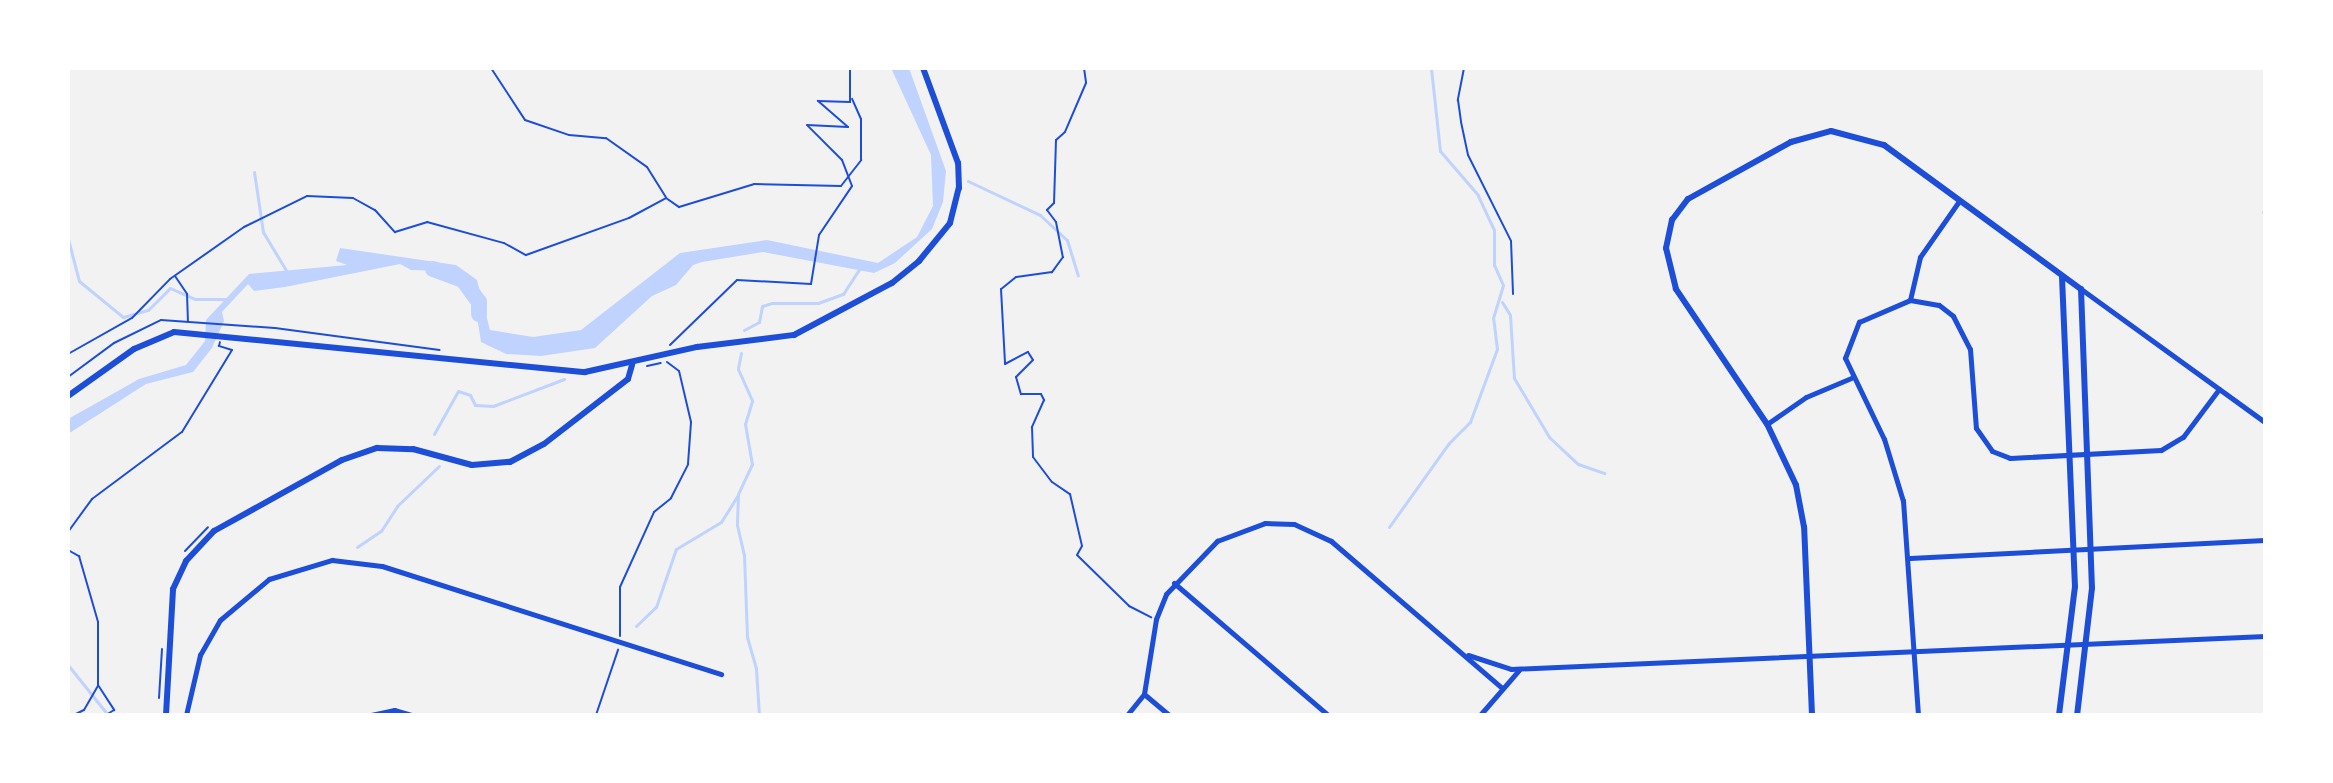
<!DOCTYPE html>
<html>
<head>
<meta charset="utf-8">
<style>
	body { margin:0 }
	#map { position:relative; width:2333px; height:783px; overflow:hidden; background:#f2f2f2; font-family:"Space Grotesk",sans-serif }
	div>[style] { position:absolute }
	[style*='--x'] { left:calc(var(--x)*1px); top:calc(var(--y)*1px); width:calc(var(--w)*1px); rotate:calc(var(--a)*1deg) }
	.water>* { inset:0; background:#bfd3fe }
	.stream>* { height:3px; margin:-1.5px; padding:0 1.5px; transform-origin:1.5px; border-radius:1.5px; background:#bfd3fe }
	.river>* { height:16px; margin:-8px; padding:0 8px; transform-origin:8px; border-radius:8px; background:#bfd3fe }
	.path>* { height:2px; margin:-1px; padding:0 1px; transform-origin:1px; border-radius:1px; background:#1d4ed8 }
	.minor>* { height:5px; margin:-2.5px; padding:0 2.5px; transform-origin:2.5px; border-radius:2.5px; background:#1d4ed8 }
	.tertiary>* { height:6px; margin:-3px; padding:0 3px; transform-origin:3px; border-radius:3px; background:#1d4ed8 }
	span { translate:-50% -50%; white-space:nowrap; text-align:center; line-height:1.15; -webkit-text-stroke:8px #fff; paint-order:stroke }
	.frame { position:absolute; inset:0; border:70px solid #fff; pointer-events:none }
</style>
</head>
<body>
<div id="map">
	<div class="water">
		<div style="clip-path:polygon(891px 68px,909px 68px,946px 171px,943px 202px,932px 229px,895px 263px,874px 273px,763px 252px,702px 262px,693px 265px,676px 285px,652px 296px,595px 348px,541px 356px,506px 354px,481px 342px,473px 291px,466px 280px,446px 271px,411px 270px,400px 264px,285px 287px,254px 291px,248px 284px,222px 312px,224px 321px,212px 348px,193px 372px,146px 384px,68px 434px,68px 419px,109px 396px,139px 379px,186px 365px,205px 341px,206px 320px,249px 274px,347px 265px,336px 261px,340px 248px,456px 265px,477px 280px,490px 330px,533px 337px,581px 330px,680px 253px,767px 240px,878px 263px,917px 237px,933px 206px,931px 155px)"></div>
	</div>
	<div class="stream">
		<div style="--x:254;--y:172;--w:61;--a:81.5"></div>
		<div style="--x:263;--y:232;--w:47;--a:59"></div>
		<div style="--x:968;--y:181;--w:80;--a:25.3"></div>
		<div style="--x:1040;--y:215;--w:37;--a:43"></div>
		<div style="--x:1067;--y:240;--w:37;--a:73"></div>
		<div style="--x:2263;--y:212;--w:3;--a:-45"></div>
		<div style="--x:68;--y:239;--w:43;--a:75.3"></div>
		<div style="--x:79;--y:281;--w:57;--a:39.3"></div>
		<div style="--x:123;--y:317;--w:26;--a:-16"></div>
		<div style="--x:148;--y:310;--w:31;--a:-45"></div>
		<div style="--x:170;--y:288;--w:27;--a:24"></div>
		<div style="--x:195;--y:299;--w:32;--a:0"></div>
		<div style="--x:1502;--y:302;--w:15;--a:58"></div>
		<div style="--x:1510;--y:315;--w:63;--a:86.4"></div>
		<div style="--x:1514;--y:378;--w:69;--a:59.3"></div>
		<div style="--x:1549;--y:437;--w:40;--a:43"></div>
		<div style="--x:1578;--y:464;--w:28;--a:19"></div>
		<div style="--x:744;--y:330;--w:17;--a:-28"></div>
		<div style="--x:759;--y:322;--w:16;--a:-79"></div>
		<div style="--x:762;--y:306;--w:10;--a:-17"></div>
		<div style="--x:772;--y:303;--w:46;--a:0"></div>
		<div style="--x:818;--y:303;--w:27;--a:-20"></div>
		<div style="--x:843;--y:294;--w:30;--a:-57"></div>
		<div style="--x:741;--y:353;--w:16;--a:101"></div>
		<div style="--x:738;--y:369;--w:35;--a:66"></div>
		<div style="--x:752;--y:401;--w:24;--a:107"></div>
		<div style="--x:745;--y:424;--w:41;--a:80.1"></div>
		<div style="--x:752;--y:464;--w:33;--a:115"></div>
		<div style="--x:738;--y:494;--w:31;--a:92"></div>
		<div style="--x:737;--y:525;--w:31;--a:77"></div>
		<div style="--x:744;--y:555;--w:82;--a:87.9"></div>
		<div style="--x:747;--y:637;--w:33;--a:74"></div>
		<div style="--x:756;--y:669;--w:46;--a:86.3"></div>
		<div style="--x:434;--y:434;--w:49;--a:-60.8"></div>
		<div style="--x:458;--y:391;--w:13;--a:18"></div>
		<div style="--x:470;--y:395;--w:11;--a:63"></div>
		<div style="--x:475;--y:405;--w:18;--a:3"></div>
		<div style="--x:493;--y:406;--w:76;--a:-20.8"></div>
		<div style="--x:1389;--y:527;--w:103;--a:-54.5"></div>
		<div style="--x:1449;--y:443;--w:30;--a:-45"></div>
		<div style="--x:1470;--y:422;--w:78;--a:-69.7"></div>
		<div style="--x:1497;--y:349;--w:31;--a:-97"></div>
		<div style="--x:1493;--y:318;--w:34;--a:-73"></div>
		<div style="--x:1503;--y:285;--w:22;--a:-114"></div>
		<div style="--x:1494;--y:265;--w:35;--a:-90"></div>
		<div style="--x:1494;--y:230;--w:38;--a:-115"></div>
		<div style="--x:1478;--y:195;--w:58;--a:-130.8"></div>
		<div style="--x:1440;--y:151;--w:83;--a:-96.2"></div>
		<div style="--x:357;--y:547;--w:29;--a:-34"></div>
		<div style="--x:381;--y:531;--w:30;--a:-57"></div>
		<div style="--x:397;--y:506;--w:58;--a:-43.6"></div>
		<div style="--x:636;--y:626;--w:28;--a:-44"></div>
		<div style="--x:656;--y:607;--w:61;--a:-71"></div>
		<div style="--x:676;--y:549;--w:52;--a:-31"></div>
		<div style="--x:721;--y:522;--w:32;--a:-58"></div>
		<div style="--x:68;--y:665;--w:64;--a:51.3"></div>
	</div>
	<div class="river">
		<div style="--x:433;--y:269;--w:32;--a:20"></div>
		<div style="--x:463;--y:280;--w:27;--a:54"></div>
		<div style="--x:479;--y:302;--w:12;--a:90"></div>
	</div>
	<div class="path">
		<div style="--x:491;--y:68;--w:62;--a:56.8"></div>
		<div style="--x:525;--y:120;--w:46;--a:18.8"></div>
		<div style="--x:569;--y:135;--w:37;--a:5"></div>
		<div style="--x:606;--y:138;--w:50;--a:35.3"></div>
		<div style="--x:647;--y:167;--w:36;--a:58"></div>
		<div style="--x:666;--y:198;--w:16;--a:35"></div>
		<div style="--x:679;--y:207;--w:78;--a:-17"></div>
		<div style="--x:754;--y:184;--w:87;--a:1.3"></div>
		<div style="--x:841;--y:186;--w:33;--a:-52"></div>
		<div style="--x:861;--y:160;--w:41;--a:-90"></div>
		<div style="--x:861;--y:119;--w:22;--a:-114"></div>
		<div style="--x:1084;--y:68;--w:15;--a:82"></div>
		<div style="--x:1086;--y:83;--w:53;--a:113.2"></div>
		<div style="--x:1065;--y:132;--w:12;--a:138"></div>
		<div style="--x:1056;--y:140;--w:63;--a:91.8"></div>
		<div style="--x:1054;--y:203;--w:10;--a:135"></div>
		<div style="--x:1047;--y:210;--w:15;--a:53"></div>
		<div style="--x:1056;--y:222;--w:36;--a:79"></div>
		<div style="--x:1063;--y:257;--w:19;--a:126"></div>
		<div style="--x:1052;--y:272;--w:36;--a:172"></div>
		<div style="--x:1016;--y:277;--w:19;--a:141"></div>
		<div style="--x:1001;--y:289;--w:75;--a:86.9"></div>
		<div style="--x:1005;--y:364;--w:26;--a:-28"></div>
		<div style="--x:1028;--y:352;--w:9;--a:58"></div>
		<div style="--x:1033;--y:360;--w:24;--a:135"></div>
		<div style="--x:1016;--y:377;--w:18;--a:74"></div>
		<div style="--x:1021;--y:394;--w:20;--a:0"></div>
		<div style="--x:1041;--y:394;--w:7;--a:63"></div>
		<div style="--x:1044;--y:400;--w:30;--a:114"></div>
		<div style="--x:1032;--y:427;--w:30;--a:88"></div>
		<div style="--x:1033;--y:457;--w:31;--a:53"></div>
		<div style="--x:1052;--y:482;--w:22;--a:34"></div>
		<div style="--x:1070;--y:494;--w:53;--a:77"></div>
		<div style="--x:1082;--y:546;--w:10;--a:119"></div>
		<div style="--x:1077;--y:555;--w:73;--a:44.4"></div>
		<div style="--x:1129;--y:606;--w:25;--a:27"></div>
		<div style="--x:1464;--y:68;--w:33;--a:101"></div>
		<div style="--x:1458;--y:100;--w:22;--a:82"></div>
		<div style="--x:1461;--y:122;--w:34;--a:78"></div>
		<div style="--x:1468;--y:155;--w:96;--a:63.4"></div>
		<div style="--x:1511;--y:241;--w:53;--a:87.8"></div>
		<div style="--x:175;--y:276;--w:22;--a:56"></div>
		<div style="--x:187;--y:294;--w:27;--a:88"></div>
		<div style="--x:670;--y:345;--w:93;--a:-44.1"></div>
		<div style="--x:737;--y:280;--w:74;--a:3.1"></div>
		<div style="--x:811;--y:284;--w:50;--a:-80.7"></div>
		<div style="--x:819;--y:235;--w:59;--a:-56"></div>
		<div style="--x:852;--y:186;--w:28;--a:-111"></div>
		<div style="--x:842;--y:160;--w:49;--a:-135"></div>
		<div style="--x:807;--y:125;--w:41;--a:2.8"></div>
		<div style="--x:848;--y:127;--w:40;--a:-139"></div>
		<div style="--x:818;--y:101;--w:32;--a:2"></div>
		<div style="--x:850;--y:102;--w:34;--a:-90"></div>
		<div style="--x:68;--y:354;--w:73;--a:-29.4"></div>
		<div style="--x:132;--y:318;--w:54;--a:-45.7"></div>
		<div style="--x:170;--y:279;--w:90;--a:-35.1"></div>
		<div style="--x:244;--y:227;--w:70;--a:-26.2"></div>
		<div style="--x:307;--y:196;--w:46;--a:2.5"></div>
		<div style="--x:353;--y:198;--w:25;--a:29"></div>
		<div style="--x:375;--y:210;--w:30;--a:48"></div>
		<div style="--x:395;--y:232;--w:34;--a:-17"></div>
		<div style="--x:427;--y:222;--w:80;--a:15.3"></div>
		<div style="--x:504;--y:243;--w:25;--a:29"></div>
		<div style="--x:526;--y:255;--w:109;--a:-19.8"></div>
		<div style="--x:629;--y:218;--w:42;--a:-28.4"></div>
		<div style="--x:647;--y:366;--w:14;--a:-12"></div>
		<div style="--x:68;--y:377;--w:57;--a:-36.5"></div>
		<div style="--x:114;--y:343;--w:52;--a:-26.1"></div>
		<div style="--x:161;--y:320;--w:114;--a:4"></div>
		<div style="--x:275;--y:328;--w:166;--a:7.6"></div>
		<div style="--x:68;--y:532;--w:41;--a:-54"></div>
		<div style="--x:92;--y:499;--w:112;--a:-36.7"></div>
		<div style="--x:182;--y:432;--w:96;--a:-58.6"></div>
		<div style="--x:232;--y:350;--w:14;--a:-163"></div>
		<div style="--x:219;--y:346;--w:4;--a:-76"></div>
		<div style="--x:68;--y:550;--w:13;--a:29"></div>
		<div style="--x:79;--y:556;--w:69;--a:73.9"></div>
		<div style="--x:98;--y:622;--w:63;--a:90"></div>
		<div style="--x:98;--y:685;--w:30;--a:57"></div>
		<div style="--x:114;--y:710;--w:9;--a:148"></div>
		<div style="--x:185;--y:551;--w:33;--a:-46"></div>
		<div style="--x:620;--y:636;--w:49;--a:-90"></div>
		<div style="--x:620;--y:587;--w:82;--a:-65.6"></div>
		<div style="--x:654;--y:512;--w:22;--a:-39"></div>
		<div style="--x:671;--y:498;--w:38;--a:-63"></div>
		<div style="--x:688;--y:464;--w:42;--a:-85.9"></div>
		<div style="--x:691;--y:422;--w:52;--a:-103.2"></div>
		<div style="--x:679;--y:371;--w:15;--a:-143"></div>
		<div style="--x:159;--y:698;--w:49;--a:-86.5"></div>
		<div style="--x:74;--y:715;--w:11;--a:-27"></div>
		<div style="--x:84;--y:710;--w:28;--a:-60"></div>
		<div style="--x:596;--y:715;--w:69;--a:-71.3"></div>
	</div>
	<div class="minor">
		<div style="--x:2081;--y:289;--w:227;--a:35.9"></div>
		<div style="--x:1910;--y:300;--w:44;--a:-76.9"></div>
		<div style="--x:1920;--y:257;--w:68;--a:-55.1"></div>
		<div style="--x:1767;--y:424;--w:47;--a:-34.7"></div>
		<div style="--x:1806;--y:397;--w:49;--a:-22.9"></div>
		<div style="--x:1910;--y:558;--w:355;--a:-2.9"></div>
		<div style="--x:1174;--y:583;--w:203;--a:40.6"></div>
		<div style="--x:1468;--y:655;--w:45;--a:18"></div>
		<div style="--x:1511;--y:669;--w:755;--a:-2.51"></div>
		<div style="--x:1144;--y:694;--w:33;--a:40"></div>
		<div style="--x:186;--y:715;--w:62;--a:-76.9"></div>
		<div style="--x:200;--y:655;--w:40;--a:-60.3"></div>
		<div style="--x:220;--y:620;--w:64;--a:-39.9"></div>
		<div style="--x:269;--y:579;--w:66;--a:-16.8"></div>
		<div style="--x:332;--y:560;--w:50;--a:6.8"></div>
		<div style="--x:382;--y:566;--w:356;--a:17.7"></div>
		<div style="--x:371;--y:715;--w:24;--a:-12"></div>
		<div style="--x:394;--y:710;--w:18;--a:16"></div>
		<div style="--x:1127;--y:715;--w:27;--a:-51"></div>
		<div style="--x:1144;--y:694;--w:76;--a:-80.9"></div>
		<div style="--x:1156;--y:619;--w:27;--a:-68"></div>
		<div style="--x:1166;--y:594;--w:74;--a:-46.1"></div>
		<div style="--x:1217;--y:541;--w:51;--a:-20.6"></div>
		<div style="--x:1265;--y:523;--w:29;--a:2"></div>
		<div style="--x:1294;--y:524;--w:41;--a:24.7"></div>
		<div style="--x:1331;--y:541;--w:225;--a:40.7"></div>
		<div style="--x:1480;--y:715;--w:60;--a:-49.1"></div>
		<div style="--x:1918;--y:715;--w:215;--a:-94"></div>
		<div style="--x:1903;--y:501;--w:65;--a:-107"></div>
		<div style="--x:1884;--y:439;--w:90;--a:-115.7"></div>
		<div style="--x:1845;--y:358;--w:39;--a:-69"></div>
		<div style="--x:1859;--y:322;--w:56;--a:-23.3"></div>
		<div style="--x:1910;--y:300;--w:29;--a:10"></div>
		<div style="--x:1939;--y:305;--w:18;--a:38"></div>
		<div style="--x:1953;--y:316;--w:37;--a:63"></div>
		<div style="--x:1970;--y:349;--w:79;--a:85.7"></div>
		<div style="--x:1976;--y:428;--w:28;--a:55"></div>
		<div style="--x:1992;--y:451;--w:19;--a:21"></div>
		<div style="--x:2010;--y:458;--w:151;--a:-3"></div>
		<div style="--x:2161;--y:450;--w:26;--a:-31"></div>
		<div style="--x:2183;--y:437;--w:60;--a:-53.1"></div>
	</div>
	<div class="tertiary">
		<div style="--x:68;--y:396;--w:81;--a:-35.5"></div>
		<div style="--x:134;--y:349;--w:43;--a:-23"></div>
		<div style="--x:174;--y:332;--w:413;--a:5.6"></div>
		<div style="--x:585;--y:372;--w:115;--a:-12.6"></div>
		<div style="--x:697;--y:347;--w:98;--a:-7.1"></div>
		<div style="--x:794;--y:335;--w:111;--a:-28"></div>
		<div style="--x:892;--y:283;--w:35;--a:-39"></div>
		<div style="--x:919;--y:261;--w:49;--a:-50.8"></div>
		<div style="--x:950;--y:223;--w:36;--a:-76"></div>
		<div style="--x:959;--y:188;--w:25;--a:-92"></div>
		<div style="--x:958;--y:163;--w:101;--a:-110.2"></div>
		<div style="--x:166;--y:715;--w:126;--a:-86.8"></div>
		<div style="--x:173;--y:589;--w:31;--a:-65"></div>
		<div style="--x:186;--y:561;--w:41;--a:-47"></div>
		<div style="--x:214;--y:531;--w:146;--a:-29"></div>
		<div style="--x:342;--y:460;--w:37;--a:-19"></div>
		<div style="--x:377;--y:448;--w:36;--a:2"></div>
		<div style="--x:413;--y:449;--w:61;--a:15.2"></div>
		<div style="--x:472;--y:465;--w:38;--a:-5"></div>
		<div style="--x:510;--y:462;--w:38;--a:-28"></div>
		<div style="--x:544;--y:444;--w:106;--a:-37.7"></div>
		<div style="--x:628;--y:379;--w:15;--a:-74"></div>
		<div style="--x:1812;--y:715;--w:188;--a:-92.4"></div>
		<div style="--x:1804;--y:527;--w:43;--a:-100.8"></div>
		<div style="--x:1796;--y:485;--w:68;--a:-115.4"></div>
		<div style="--x:1767;--y:424;--w:163;--a:-124"></div>
		<div style="--x:1676;--y:289;--w:42;--a:-103.7"></div>
		<div style="--x:1666;--y:248;--w:29;--a:-78"></div>
		<div style="--x:1672;--y:220;--w:26;--a:-53"></div>
		<div style="--x:1688;--y:199;--w:118;--a:-29"></div>
		<div style="--x:1791;--y:142;--w:41;--a:-15.4"></div>
		<div style="--x:1831;--y:131;--w:55;--a:14.8"></div>
		<div style="--x:1884;--y:145;--w:244;--a:36.2"></div>
		<div style="--x:2081;--y:289;--w:299;--a:87.9"></div>
		<div style="--x:2092;--y:588;--w:128;--a:96.7"></div>
		<div style="--x:2059;--y:715;--w:129;--a:-82.9"></div>
		<div style="--x:2075;--y:587;--w:311;--a:-92.4"></div>
	</div>
	<div class="frame"></div>
</div>
</body>
</html>
